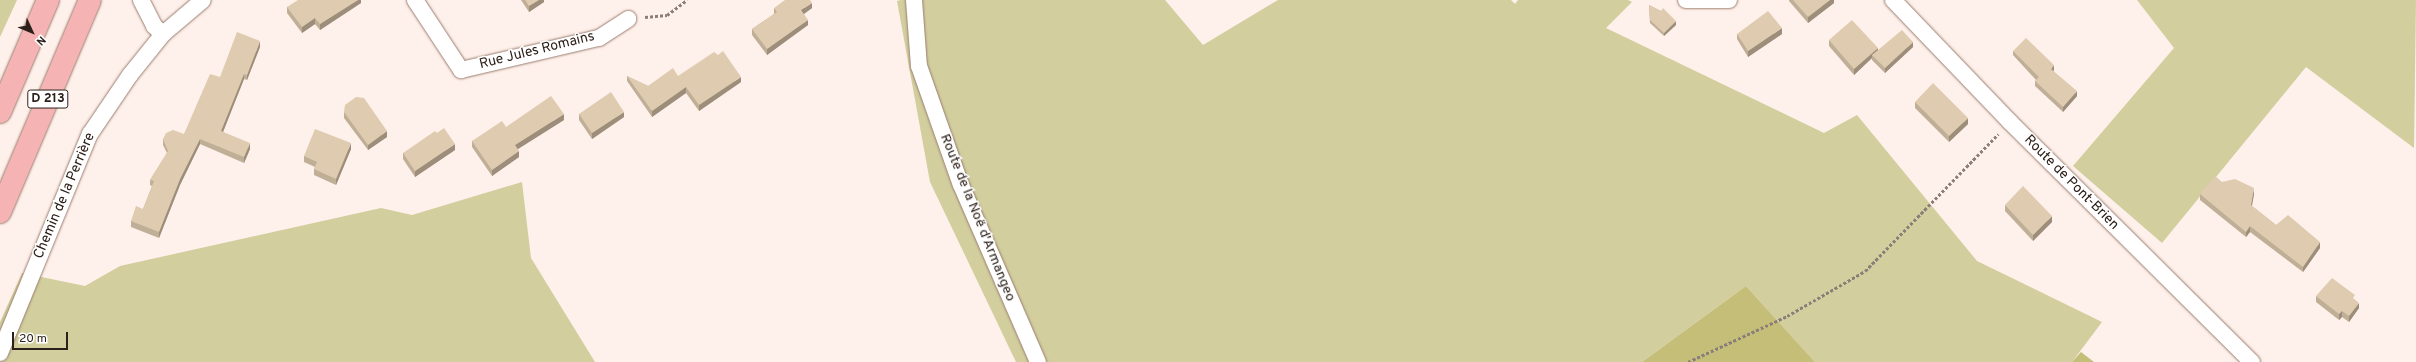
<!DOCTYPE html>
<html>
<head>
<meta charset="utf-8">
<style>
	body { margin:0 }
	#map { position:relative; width:2416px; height:362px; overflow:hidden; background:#fef0ea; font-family:Overpass,sans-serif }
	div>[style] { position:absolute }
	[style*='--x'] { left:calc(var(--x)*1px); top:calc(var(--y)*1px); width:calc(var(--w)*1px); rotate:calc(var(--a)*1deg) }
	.green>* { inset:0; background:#d2ce9e }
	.forest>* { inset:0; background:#c5be79 }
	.path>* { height:2.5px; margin-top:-1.25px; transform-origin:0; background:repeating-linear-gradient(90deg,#8b7e78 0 3px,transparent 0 5px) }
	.roads { filter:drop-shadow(0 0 1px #9a7d6f) drop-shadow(0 0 1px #9a7d6f) }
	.street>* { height:16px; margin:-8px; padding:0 8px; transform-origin:8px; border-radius:8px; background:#fff }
	.highway>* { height:22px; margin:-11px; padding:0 11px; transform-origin:11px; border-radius:11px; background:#f5b3b3 }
	.wall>* { inset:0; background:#c0af97 }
	.shaded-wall>* { inset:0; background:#9c8e7b }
	.building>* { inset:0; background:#dfcbb0 }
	span { translate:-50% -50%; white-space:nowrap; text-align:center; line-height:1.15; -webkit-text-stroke:3px #fff; paint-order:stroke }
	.shield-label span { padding:1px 3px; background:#fff; border:1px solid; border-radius:3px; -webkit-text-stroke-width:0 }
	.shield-label { font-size:13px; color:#2c201a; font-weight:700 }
	.street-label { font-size:14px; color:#2c201a }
	.north { position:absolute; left:12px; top:12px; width:40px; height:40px; -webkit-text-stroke:3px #fff; paint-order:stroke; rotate:134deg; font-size:11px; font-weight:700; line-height:16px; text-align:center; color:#2c201a }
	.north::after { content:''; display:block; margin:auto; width:14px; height:18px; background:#2c201a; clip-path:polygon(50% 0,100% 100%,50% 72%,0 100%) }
	.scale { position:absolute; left:12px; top:332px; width:56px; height:18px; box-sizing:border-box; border:2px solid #2c201a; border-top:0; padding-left:5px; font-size:12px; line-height:14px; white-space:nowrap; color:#2c201a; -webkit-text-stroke:3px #fff; paint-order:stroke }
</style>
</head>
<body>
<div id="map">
	<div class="green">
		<div style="clip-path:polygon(0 0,17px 0,0 37px)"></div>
		<div style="clip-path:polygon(901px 0,1165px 0,1203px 45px,1278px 0,1511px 0,1515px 4px,1518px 0,1628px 0,1632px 2px,1606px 28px,1824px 133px,1857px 115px,1977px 261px,2102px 322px,2072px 362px,1815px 362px,1746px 286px,1642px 362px,1016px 362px,930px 182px,897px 1px)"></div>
		<div style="clip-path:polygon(2137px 0,2416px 0,2414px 148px,2306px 67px,2162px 243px,2073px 166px,2174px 48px)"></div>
		<div style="clip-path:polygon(522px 182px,531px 258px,595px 362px,0 362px,0 322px,22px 273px,85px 286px,120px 266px,381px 208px,412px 215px)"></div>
	</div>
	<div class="forest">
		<div style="clip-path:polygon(1746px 286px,1815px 362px,1642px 362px)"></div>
		<div style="clip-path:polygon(2081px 352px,2094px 362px,2072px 362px)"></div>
	</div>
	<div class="path">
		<div style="--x:645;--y:17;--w:22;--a:-5"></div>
		<div style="--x:667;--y:15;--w:25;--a:-37"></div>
		<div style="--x:1688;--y:362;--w:109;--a:-24.9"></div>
		<div style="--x:1787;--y:316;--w:90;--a:-30"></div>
		<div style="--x:1865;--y:271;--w:191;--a:-45.8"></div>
	</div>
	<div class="roads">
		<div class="street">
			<div style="--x:141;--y:0;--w:29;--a:63"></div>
			<div style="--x:154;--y:26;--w:12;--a:42"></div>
			<div style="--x:415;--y:0;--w:84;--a:56.7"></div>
			<div style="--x:461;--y:70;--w:142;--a:-13.1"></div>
			<div style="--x:599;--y:38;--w:35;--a:-33"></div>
			<div style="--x:914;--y:0;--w:66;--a:85.7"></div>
			<div style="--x:919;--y:66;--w:126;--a:70.6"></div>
			<div style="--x:961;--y:185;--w:193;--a:66.5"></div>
			<div style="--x:1686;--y:0;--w:43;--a:0"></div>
			<div style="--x:1893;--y:0;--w:169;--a:46.2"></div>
			<div style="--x:2010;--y:122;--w:341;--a:44.8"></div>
			<div style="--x:0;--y:353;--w:237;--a:-67.7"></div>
			<div style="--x:90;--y:134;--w:71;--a:-55.9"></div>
			<div style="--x:130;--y:75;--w:53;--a:-51.2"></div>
			<div style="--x:163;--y:34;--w:52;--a:-40.4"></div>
		</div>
		<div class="highway">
			<div style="--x:0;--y:112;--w:122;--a:-66.8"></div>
			<div style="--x:0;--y:212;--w:230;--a:-67"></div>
		</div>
	</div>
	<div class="wall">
		<div style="clip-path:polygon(361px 0,361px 3px,320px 30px,315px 24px,302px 33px,287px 13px,287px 7px)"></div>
		<div style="clip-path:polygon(521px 0,544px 0,544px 2px,529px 12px)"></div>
		<div style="clip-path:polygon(1789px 0,1834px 0,1834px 3px,1808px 23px,1789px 1px)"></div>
		<div style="clip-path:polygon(1649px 5px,1661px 11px,1676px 25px,1664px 36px,1650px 23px)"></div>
		<div style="clip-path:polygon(774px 8px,812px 8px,804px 14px,808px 25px,767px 55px,752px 35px,752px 29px,774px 14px)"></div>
		<div style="clip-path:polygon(1737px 34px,1782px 34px,1748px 57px,1737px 39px)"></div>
		<div style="clip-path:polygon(1829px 40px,1878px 50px,1913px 47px,1885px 73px,1872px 60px,1872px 58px,1854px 75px,1829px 46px)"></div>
		<div style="clip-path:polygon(260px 47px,247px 80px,244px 79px,223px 132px,250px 149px,244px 163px,200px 144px,180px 185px,159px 238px,131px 227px,131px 221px,143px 209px,152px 186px,150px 185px,150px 180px,167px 153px,163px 145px,163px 139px,184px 134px)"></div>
		<div style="clip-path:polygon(2013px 51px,2054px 70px,2053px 71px,2077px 96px,2063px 112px,2035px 86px,2035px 81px,2036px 80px,2013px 55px)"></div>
		<div style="clip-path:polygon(627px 76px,648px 86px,678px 76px,741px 82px,699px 111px,686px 93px,652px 117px,627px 81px)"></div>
		<div style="clip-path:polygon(1915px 102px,1968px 124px,1949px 142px,1915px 108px)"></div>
		<div style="clip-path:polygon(344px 112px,387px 137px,368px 150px,344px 118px)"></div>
		<div style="clip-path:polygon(579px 114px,624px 117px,592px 139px,579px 120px)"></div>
		<div style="clip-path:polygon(564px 120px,517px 149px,519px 157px,492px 176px,472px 147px,472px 141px,506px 127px)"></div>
		<div style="clip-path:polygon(351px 149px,336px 185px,314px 175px,314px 169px,315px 167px,304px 162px,304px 156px)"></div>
		<div style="clip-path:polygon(455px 150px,415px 177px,403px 159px,403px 153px)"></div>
		<div style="clip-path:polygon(2200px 194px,2254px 194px,2252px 206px,2276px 225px,2320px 248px,2303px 272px,2250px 232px,2246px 237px,2200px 200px)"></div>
		<div style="clip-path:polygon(2005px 205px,2052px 222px,2033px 241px,2005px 211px)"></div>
		<div style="clip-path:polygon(2316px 296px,2355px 300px,2359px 308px,2349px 322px,2342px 317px,2339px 320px,2316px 302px)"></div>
	</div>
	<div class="shaded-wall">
		<div style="clip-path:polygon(358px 0,361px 0,361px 3px,320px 30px,320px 24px)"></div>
		<div style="clip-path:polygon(539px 0,544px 0,544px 2px,529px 12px,529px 6px)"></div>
		<div style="clip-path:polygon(1830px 0,1834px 0,1834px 3px,1808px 23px,1808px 17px)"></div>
		<div style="clip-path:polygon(812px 3px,812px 8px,801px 16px,801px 10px)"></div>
		<div style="clip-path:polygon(315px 18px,315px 24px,302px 33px,302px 27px)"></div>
		<div style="clip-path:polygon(808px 20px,808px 25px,767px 55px,767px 49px)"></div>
		<div style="clip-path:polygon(1676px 21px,1676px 25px,1664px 36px,1664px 33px)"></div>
		<div style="clip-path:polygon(1782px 28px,1782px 34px,1748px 57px,1748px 51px)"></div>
		<div style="clip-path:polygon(260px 41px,260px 47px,247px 80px,247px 75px)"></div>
		<div style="clip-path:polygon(1913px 42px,1913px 47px,1885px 73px,1885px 68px)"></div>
		<div style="clip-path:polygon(1878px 48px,1878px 53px,1872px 55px,1872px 58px,1854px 75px,1854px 69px)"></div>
		<div style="clip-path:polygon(2054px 65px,2054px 70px,2051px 74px,2051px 69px)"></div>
		<div style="clip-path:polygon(244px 74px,244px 79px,221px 137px,221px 131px)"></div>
		<div style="clip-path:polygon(741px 77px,741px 82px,699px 111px,699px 105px)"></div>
		<div style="clip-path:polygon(686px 87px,686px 93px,652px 117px,652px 111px)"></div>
		<div style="clip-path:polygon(2077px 91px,2077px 96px,2063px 112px,2063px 107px)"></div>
		<div style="clip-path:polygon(624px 112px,624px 117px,592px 139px,592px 133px)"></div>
		<div style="clip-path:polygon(564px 114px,564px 120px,515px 151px,515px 145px)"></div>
		<div style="clip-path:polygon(1968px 118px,1968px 124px,1949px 142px,1949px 136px)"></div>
		<div style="clip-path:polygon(387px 131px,387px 137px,368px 150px,368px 145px)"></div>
		<div style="clip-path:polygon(200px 139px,200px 144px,180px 185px,159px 238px,159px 232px,180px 179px)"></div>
		<div style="clip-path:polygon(250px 143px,250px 149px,244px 163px,244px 157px)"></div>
		<div style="clip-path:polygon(351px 143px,351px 149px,336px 185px,336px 179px)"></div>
		<div style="clip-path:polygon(455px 144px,455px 150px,415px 177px,415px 171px)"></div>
		<div style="clip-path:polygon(519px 151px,519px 157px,492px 176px,492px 170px)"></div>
		<div style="clip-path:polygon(2254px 188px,2254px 194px,2251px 210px,2251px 205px)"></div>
		<div style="clip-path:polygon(2052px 216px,2052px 222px,2033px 241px,2033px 235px)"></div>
		<div style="clip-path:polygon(2250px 226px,2250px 232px,2246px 237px,2246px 232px)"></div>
		<div style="clip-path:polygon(2320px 242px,2320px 248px,2303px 272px,2303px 267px)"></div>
		<div style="clip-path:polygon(2359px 303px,2359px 308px,2349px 322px,2349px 316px)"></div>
		<div style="clip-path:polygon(2342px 311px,2342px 317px,2339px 320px,2339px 314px)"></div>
	</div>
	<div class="building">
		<div style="clip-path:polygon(298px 0,358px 0,320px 24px,315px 18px,302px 27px,287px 7px)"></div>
		<div style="clip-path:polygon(525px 0,539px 0,529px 6px)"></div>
		<div style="clip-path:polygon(785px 0,810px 0,812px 3px,801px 10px,808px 20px,767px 49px,752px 29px,777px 12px,774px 8px)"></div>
		<div style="clip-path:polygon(1793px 0,1830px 0,1808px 17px)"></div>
		<div style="clip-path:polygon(1649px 5px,1661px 11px,1663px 8px,1676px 21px,1664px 33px,1650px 20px)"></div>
		<div style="clip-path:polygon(1768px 11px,1782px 28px,1748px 51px,1737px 34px)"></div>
		<div style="clip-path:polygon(1852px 20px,1878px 48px,1854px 69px,1829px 40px)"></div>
		<div style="clip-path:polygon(1902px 30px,1913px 42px,1885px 68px,1872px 55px)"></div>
		<div style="clip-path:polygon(237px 32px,260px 41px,247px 75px,244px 74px,221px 131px,250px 143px,244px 157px,200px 139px,180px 179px,159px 232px,131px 221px,136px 206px,143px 209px,154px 181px,150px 180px,168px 151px,163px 139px,166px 133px,173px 130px,184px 134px,210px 74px,220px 77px)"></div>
		<div style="clip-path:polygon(2026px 38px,2054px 65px,2051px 69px,2077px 91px,2063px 107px,2035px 81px,2039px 77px,2013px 51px)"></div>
		<div style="clip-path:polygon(723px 51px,741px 77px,699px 105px,686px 87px,652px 111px,627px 76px,648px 86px,673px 68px,678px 76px,714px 52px,718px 55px)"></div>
		<div style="clip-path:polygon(1933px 83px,1968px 118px,1949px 136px,1915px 102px)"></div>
		<div style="clip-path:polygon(611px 92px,624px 112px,592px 133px,579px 114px)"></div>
		<div style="clip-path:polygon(551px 96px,564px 114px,515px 145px,519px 151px,492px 170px,472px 141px,502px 121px,506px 127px)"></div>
		<div style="clip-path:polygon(356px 97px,364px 98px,387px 131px,368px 145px,344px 112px,345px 105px)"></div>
		<div style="clip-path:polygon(444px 128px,455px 144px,415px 171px,403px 153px,435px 131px,437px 133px)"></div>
		<div style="clip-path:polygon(315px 129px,351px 143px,336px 179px,314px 169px,317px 162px,304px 156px)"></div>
		<div style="clip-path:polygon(2215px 176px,2222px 182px,2235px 179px,2254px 188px,2251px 205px,2276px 225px,2288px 215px,2320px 242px,2303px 267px,2250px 226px,2246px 232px,2200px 194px)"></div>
		<div style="clip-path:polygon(2023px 186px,2052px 216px,2033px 235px,2005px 205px)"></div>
		<div style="clip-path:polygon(2332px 278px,2355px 295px,2353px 298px,2359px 303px,2349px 316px,2342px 311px,2339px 314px,2316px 296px)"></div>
	</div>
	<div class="shield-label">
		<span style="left:48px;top:99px">D 213</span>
	</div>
	<div class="street-label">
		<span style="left:537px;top:51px;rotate:-14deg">Rue Jules Romains</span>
		<span style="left:2071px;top:183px;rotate:45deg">Route de Pont-Brien</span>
		<span style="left:65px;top:196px;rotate:-67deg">Chemin de la Perrière</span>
		<span style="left:977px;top:218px;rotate:68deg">Route de la Noë d'Armangeo</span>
	</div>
	<div class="north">N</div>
	<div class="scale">20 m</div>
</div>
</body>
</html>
